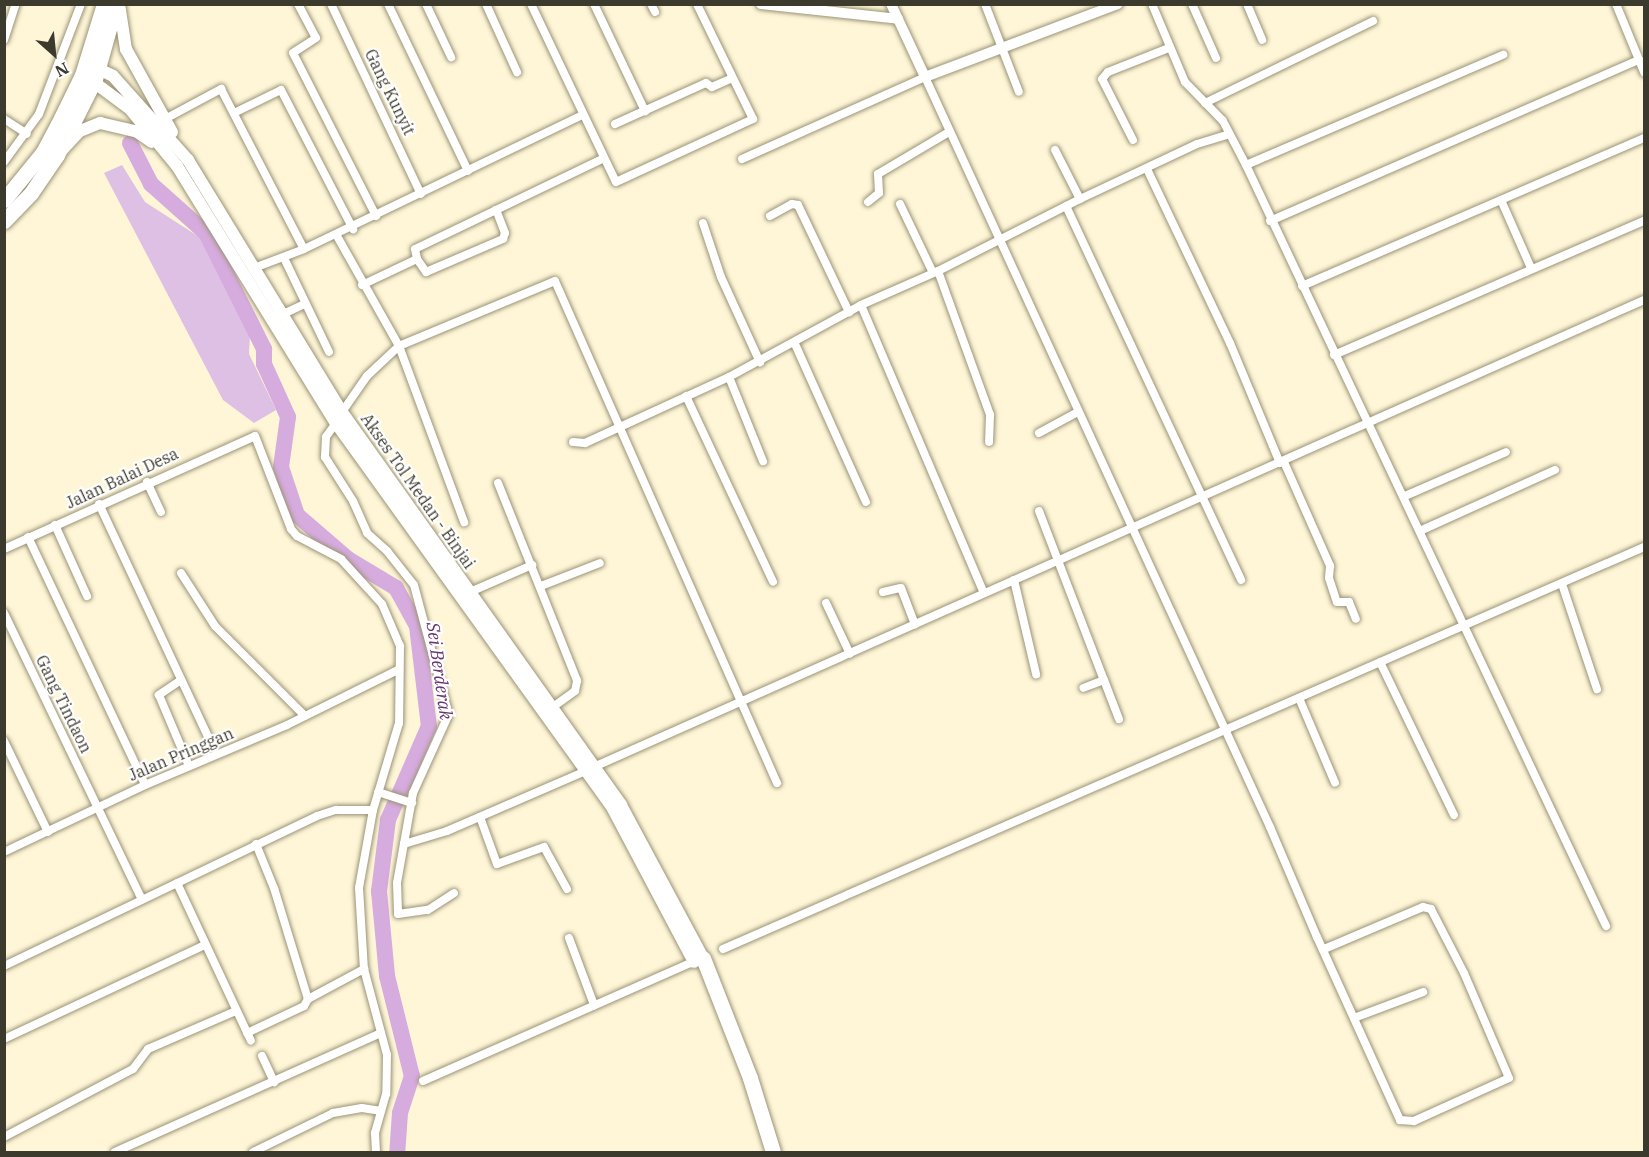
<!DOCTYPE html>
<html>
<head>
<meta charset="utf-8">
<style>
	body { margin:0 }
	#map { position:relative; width:1649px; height:1157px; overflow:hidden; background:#fef6d7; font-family:"IBM Plex Serif",serif }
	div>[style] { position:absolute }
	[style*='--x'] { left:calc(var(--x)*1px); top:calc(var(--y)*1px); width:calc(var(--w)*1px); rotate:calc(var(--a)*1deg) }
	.green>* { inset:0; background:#ddc0e3 }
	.river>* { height:16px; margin:-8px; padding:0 8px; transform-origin:8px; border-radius:8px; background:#d6abde }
	.roads { filter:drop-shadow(0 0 2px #9b9377) drop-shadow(0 0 2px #9b9377) }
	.street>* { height:8px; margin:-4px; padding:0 4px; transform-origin:4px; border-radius:4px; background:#fff }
	.secondary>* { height:10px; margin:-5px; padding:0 5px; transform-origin:5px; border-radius:5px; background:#fff }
	.primary>* { height:12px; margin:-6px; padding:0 6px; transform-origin:6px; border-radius:6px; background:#fff }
	.highway>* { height:15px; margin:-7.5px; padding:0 7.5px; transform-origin:7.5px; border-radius:7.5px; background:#fff }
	span { translate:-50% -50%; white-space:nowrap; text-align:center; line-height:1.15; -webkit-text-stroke:4.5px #fff; paint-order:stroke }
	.street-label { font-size:16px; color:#3c392d }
	.water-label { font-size:18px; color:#663270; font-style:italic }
	.frame { position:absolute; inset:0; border:6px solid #3c392d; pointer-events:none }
	.north { position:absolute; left:24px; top:24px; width:60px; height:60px; -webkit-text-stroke:4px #fff; paint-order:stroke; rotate:153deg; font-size:16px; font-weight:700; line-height:24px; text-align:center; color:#3c392d }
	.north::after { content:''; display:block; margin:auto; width:21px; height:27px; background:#3c392d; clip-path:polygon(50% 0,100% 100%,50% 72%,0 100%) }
</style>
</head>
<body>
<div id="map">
	<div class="green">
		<div style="clip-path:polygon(122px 165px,145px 202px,204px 240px,250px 335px,249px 354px,276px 410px,254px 423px,223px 400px,104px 173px)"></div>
	</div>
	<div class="river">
		<div style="--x:130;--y:143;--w:46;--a:62.9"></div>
		<div style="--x:151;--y:184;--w:74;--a:41.7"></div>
		<div style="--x:206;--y:233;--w:130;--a:63.4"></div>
		<div style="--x:264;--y:349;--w:15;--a:90"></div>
		<div style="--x:264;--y:364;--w:58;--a:65.6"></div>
		<div style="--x:288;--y:417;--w:50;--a:98"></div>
		<div style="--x:281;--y:467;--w:51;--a:71.6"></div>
		<div style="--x:297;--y:515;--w:67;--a:40.8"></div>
		<div style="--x:348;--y:559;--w:56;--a:31.1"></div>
		<div style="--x:396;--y:588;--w:43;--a:61.1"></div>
		<div style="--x:417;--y:626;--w:101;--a:83.2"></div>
		<div style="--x:429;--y:726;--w:103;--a:113.6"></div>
		<div style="--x:388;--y:820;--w:72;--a:97.2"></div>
		<div style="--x:379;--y:891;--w:85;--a:84.6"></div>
		<div style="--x:387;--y:976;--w:103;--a:76"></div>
		<div style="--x:412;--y:1076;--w:39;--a:108"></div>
		<div style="--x:400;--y:1113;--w:39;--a:94"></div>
	</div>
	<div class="roads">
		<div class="street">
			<div style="--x:298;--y:4;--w:38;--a:62"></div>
			<div style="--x:316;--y:38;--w:27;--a:147"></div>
			<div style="--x:293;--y:53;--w:183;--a:63"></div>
			<div style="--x:331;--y:4;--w:210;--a:64.7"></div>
			<div style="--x:388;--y:4;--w:185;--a:64.4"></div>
			<div style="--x:426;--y:4;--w:59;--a:64.7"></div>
			<div style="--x:486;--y:4;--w:75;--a:65.5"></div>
			<div style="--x:531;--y:4;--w:197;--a:64.5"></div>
			<div style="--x:616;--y:182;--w:151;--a:-24.7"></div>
			<div style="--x:753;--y:119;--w:128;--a:-116"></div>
			<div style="--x:594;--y:4;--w:119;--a:64.5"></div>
			<div style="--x:651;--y:4;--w:9;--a:63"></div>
			<div style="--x:985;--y:4;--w:94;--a:68.9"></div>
			<div style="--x:1152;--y:4;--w:85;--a:67.1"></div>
			<div style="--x:1185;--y:82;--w:54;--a:45.7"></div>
			<div style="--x:1223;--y:121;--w:50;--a:62.4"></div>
			<div style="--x:1246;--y:165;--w:842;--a:64.68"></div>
			<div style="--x:1192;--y:4;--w:59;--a:66"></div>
			<div style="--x:1247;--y:4;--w:39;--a:67"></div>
			<div style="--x:1616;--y:4;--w:74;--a:67.6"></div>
			<div style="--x:4;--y:40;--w:38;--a:-72"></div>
			<div style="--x:1205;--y:103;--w:187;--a:-26"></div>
			<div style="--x:236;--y:112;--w:50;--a:-26.1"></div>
			<div style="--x:281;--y:90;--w:157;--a:62.6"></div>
			<div style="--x:4;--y:119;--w:27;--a:33"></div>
			<div style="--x:165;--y:119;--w:64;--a:-28.2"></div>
			<div style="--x:221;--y:89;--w:180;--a:62.6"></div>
			<div style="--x:304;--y:249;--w:309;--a:-25.7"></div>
			<div style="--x:615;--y:124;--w:100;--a:-24.3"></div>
			<div style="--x:706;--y:83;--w:7;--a:34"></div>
			<div style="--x:712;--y:87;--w:22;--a:-24"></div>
			<div style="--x:1133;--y:140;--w:68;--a:-116.9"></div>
			<div style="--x:1102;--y:79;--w:9;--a:-49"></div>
			<div style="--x:1108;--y:72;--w:66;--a:-21.5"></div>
			<div style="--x:1055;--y:150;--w:55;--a:63"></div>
			<div style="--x:742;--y:159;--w:201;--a:-24.1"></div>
			<div style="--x:925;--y:77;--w:826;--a:65.3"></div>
			<div style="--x:1270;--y:827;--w:120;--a:66.9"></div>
			<div style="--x:1317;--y:937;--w:201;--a:65.6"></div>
			<div style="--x:1400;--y:1120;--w:14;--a:4"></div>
			<div style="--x:1414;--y:1121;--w:104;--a:-24.4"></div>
			<div style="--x:1509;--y:1078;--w:114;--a:-113.2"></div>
			<div style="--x:1464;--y:973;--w:72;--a:-117.3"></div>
			<div style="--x:1431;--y:909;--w:8;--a:-166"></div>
			<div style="--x:1423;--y:907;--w:108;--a:157"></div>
			<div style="--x:4;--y:162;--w:59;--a:-53.9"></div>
			<div style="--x:39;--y:114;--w:118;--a:-69.1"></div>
			<div style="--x:1246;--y:165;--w:280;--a:-23.2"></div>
			<div style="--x:1147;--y:169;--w:193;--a:64.5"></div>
			<div style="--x:1230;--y:343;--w:130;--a:67.4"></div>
			<div style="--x:1501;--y:200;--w:74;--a:66.2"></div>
			<div style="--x:868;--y:202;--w:14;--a:-39"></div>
			<div style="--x:879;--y:193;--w:19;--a:-93"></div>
			<div style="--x:878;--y:174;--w:82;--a:-30.6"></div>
			<div style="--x:900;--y:204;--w:76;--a:64.4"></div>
			<div style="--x:1066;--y:206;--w:413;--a:64.9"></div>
			<div style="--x:770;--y:216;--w:25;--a:-29"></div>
			<div style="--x:792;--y:204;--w:6;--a:9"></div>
			<div style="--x:798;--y:205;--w:119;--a:64.5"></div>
			<div style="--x:1270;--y:221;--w:403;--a:-23.6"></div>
			<div style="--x:703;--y:223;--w:57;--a:71.6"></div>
			<div style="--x:721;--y:277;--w:94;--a:65.4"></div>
			<div style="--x:337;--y:236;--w:126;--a:60.6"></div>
			<div style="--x:399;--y:346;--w:188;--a:69.7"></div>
			<div style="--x:284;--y:258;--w:104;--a:64.4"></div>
			<div style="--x:417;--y:259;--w:16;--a:55"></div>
			<div style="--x:426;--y:272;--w:84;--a:-23.2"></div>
			<div style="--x:503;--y:239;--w:6;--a:-72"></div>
			<div style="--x:505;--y:233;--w:25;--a:-111"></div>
			<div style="--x:254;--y:268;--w:53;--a:-20.8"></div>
			<div style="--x:938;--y:271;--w:153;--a:70.1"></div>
			<div style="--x:990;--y:415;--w:27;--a:92"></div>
			<div style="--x:362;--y:285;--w:61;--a:-25.3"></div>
			<div style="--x:417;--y:259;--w:10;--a:-101"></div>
			<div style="--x:415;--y:249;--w:208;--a:-25.7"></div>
			<div style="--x:1302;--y:286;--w:373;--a:-23.4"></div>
			<div style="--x:861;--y:305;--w:313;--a:66.9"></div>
			<div style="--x:279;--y:316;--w:29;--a:-25"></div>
			<div style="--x:795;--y:344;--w:173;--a:65.8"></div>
			<div style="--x:1334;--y:355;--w:338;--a:-23.4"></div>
			<div style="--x:729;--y:377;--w:91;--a:68"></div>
			<div style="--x:686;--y:396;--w:205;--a:64.9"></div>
			<div style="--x:342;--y:412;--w:44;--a:-55.2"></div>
			<div style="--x:367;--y:376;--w:44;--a:-43.2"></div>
			<div style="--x:399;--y:346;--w:169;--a:-22.6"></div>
			<div style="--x:555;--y:281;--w:549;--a:66.14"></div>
			<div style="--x:336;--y:423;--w:17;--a:126"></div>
			<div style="--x:326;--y:437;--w:20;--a:93"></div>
			<div style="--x:325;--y:457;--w:52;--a:57.5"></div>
			<div style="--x:353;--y:501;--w:35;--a:66"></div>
			<div style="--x:367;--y:533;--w:27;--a:42"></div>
			<div style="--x:387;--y:551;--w:43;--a:51.5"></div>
			<div style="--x:414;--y:585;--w:127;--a:75"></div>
			<div style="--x:447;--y:708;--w:8;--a:83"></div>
			<div style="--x:448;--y:716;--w:85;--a:114.4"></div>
			<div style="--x:413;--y:793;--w:91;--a:100.1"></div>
			<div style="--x:397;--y:883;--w:31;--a:88"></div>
			<div style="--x:398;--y:914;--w:30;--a:-8"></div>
			<div style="--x:428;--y:910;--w:31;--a:-33"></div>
			<div style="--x:1039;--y:433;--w:42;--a:-28.4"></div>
			<div style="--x:573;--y:442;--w:12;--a:5"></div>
			<div style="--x:585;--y:443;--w:158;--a:-24.6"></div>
			<div style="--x:729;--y:377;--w:150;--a:-28.6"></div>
			<div style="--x:861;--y:305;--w:84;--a:-23.8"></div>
			<div style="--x:938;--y:271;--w:159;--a:-26.9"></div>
			<div style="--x:1080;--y:199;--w:129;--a:-25.2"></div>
			<div style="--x:1197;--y:144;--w:34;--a:-17"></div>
			<div style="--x:1284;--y:462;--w:114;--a:66.1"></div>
			<div style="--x:1330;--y:566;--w:12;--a:95"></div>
			<div style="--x:1329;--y:578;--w:25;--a:72"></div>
			<div style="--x:1337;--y:602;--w:12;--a:0"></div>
			<div style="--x:1349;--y:602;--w:18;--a:68"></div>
			<div style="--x:147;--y:482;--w:33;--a:65"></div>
			<div style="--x:498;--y:483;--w:213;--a:68.2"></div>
			<div style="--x:577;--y:681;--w:10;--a:101"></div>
			<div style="--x:575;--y:691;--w:26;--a:144"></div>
			<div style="--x:1405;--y:496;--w:110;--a:-23.5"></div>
			<div style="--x:99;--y:504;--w:259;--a:64.9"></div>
			<div style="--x:1039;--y:511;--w:181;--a:69"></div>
			<div style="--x:1104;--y:680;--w:22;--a:159"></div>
			<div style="--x:55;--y:525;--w:78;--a:65.7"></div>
			<div style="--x:1422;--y:530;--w:146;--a:-24.3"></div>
			<div style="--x:28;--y:537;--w:274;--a:64.7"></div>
			<div style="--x:4;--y:549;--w:275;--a:-24.2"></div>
			<div style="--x:255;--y:436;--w:100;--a:68.8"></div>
			<div style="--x:291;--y:529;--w:9;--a:49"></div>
			<div style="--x:297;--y:536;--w:50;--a:27.6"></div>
			<div style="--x:341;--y:559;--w:61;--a:47.7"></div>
			<div style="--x:382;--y:604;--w:46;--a:66.8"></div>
			<div style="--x:400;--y:646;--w:77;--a:90.7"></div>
			<div style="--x:399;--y:723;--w:91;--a:106.6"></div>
			<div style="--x:373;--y:810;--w:79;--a:100.2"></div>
			<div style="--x:359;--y:888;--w:81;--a:86.5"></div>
			<div style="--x:364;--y:969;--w:89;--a:75"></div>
			<div style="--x:387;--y:1055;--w:39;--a:91"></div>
			<div style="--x:386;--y:1094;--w:41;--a:105.8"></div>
			<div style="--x:375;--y:1133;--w:19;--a:87"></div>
			<div style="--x:181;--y:573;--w:63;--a:57.3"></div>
			<div style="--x:215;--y:626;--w:127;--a:45"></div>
			<div style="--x:1014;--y:580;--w:97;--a:76.8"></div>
			<div style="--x:1562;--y:584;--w:111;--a:71.6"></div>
			<div style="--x:541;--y:586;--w:63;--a:-21.3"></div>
			<div style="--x:470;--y:592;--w:68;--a:-23.5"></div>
			<div style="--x:883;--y:592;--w:18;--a:-13"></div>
			<div style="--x:901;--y:588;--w:39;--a:69"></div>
			<div style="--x:826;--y:603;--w:56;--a:64.8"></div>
			<div style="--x:4;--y:613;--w:318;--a:64.3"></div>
			<div style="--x:1380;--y:662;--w:170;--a:64.2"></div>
			<div style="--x:181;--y:680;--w:27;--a:146"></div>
			<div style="--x:159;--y:695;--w:77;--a:67.1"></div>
			<div style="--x:1104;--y:680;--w:42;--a:69"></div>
			<div style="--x:1299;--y:698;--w:92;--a:67"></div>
			<div style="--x:4;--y:741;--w:101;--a:64.2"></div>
			<div style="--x:596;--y:766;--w:1147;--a:-23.97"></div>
			<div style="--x:378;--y:792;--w:36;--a:18"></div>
			<div style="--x:480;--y:817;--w:50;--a:70.1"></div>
			<div style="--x:497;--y:864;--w:50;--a:-19.9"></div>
			<div style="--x:544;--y:847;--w:48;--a:61.3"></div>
			<div style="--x:256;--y:844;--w:48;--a:67.8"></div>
			<div style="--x:274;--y:888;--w:116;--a:73"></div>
			<div style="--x:404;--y:844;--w:45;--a:-16.8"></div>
			<div style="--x:447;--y:831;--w:154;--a:-23.4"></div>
			<div style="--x:4;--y:852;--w:156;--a:-25.4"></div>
			<div style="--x:145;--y:785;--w:154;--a:-22.9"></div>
			<div style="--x:287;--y:725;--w:124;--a:-26.4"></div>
			<div style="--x:177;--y:883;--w:174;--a:64.9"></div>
			<div style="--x:569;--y:938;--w:72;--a:69.5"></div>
			<div style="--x:723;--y:949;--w:1005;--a:-23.58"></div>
			<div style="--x:4;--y:966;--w:347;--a:-25.6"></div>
			<div style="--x:317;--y:816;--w:20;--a:-18"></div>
			<div style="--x:336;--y:810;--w:37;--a:0"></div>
			<div style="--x:1354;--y:1018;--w:74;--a:-20.6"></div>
			<div style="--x:247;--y:1033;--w:63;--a:-25.3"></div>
			<div style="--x:304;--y:1006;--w:8;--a:-60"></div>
			<div style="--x:308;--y:999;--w:64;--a:-28.2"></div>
			<div style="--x:4;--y:1039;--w:222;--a:-25.1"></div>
			<div style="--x:262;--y:1056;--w:29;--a:65"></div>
			<div style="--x:423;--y:1081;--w:300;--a:-23.8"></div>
			<div style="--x:4;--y:1137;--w:146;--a:-27.8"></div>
			<div style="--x:133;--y:1069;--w:25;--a:-53"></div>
			<div style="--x:148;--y:1049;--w:96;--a:-23.4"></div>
			<div style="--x:115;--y:1152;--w:291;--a:-24.1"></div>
			<div style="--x:253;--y:1152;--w:89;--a:-26"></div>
			<div style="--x:333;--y:1113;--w:29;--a:-10"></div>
			<div style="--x:362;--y:1108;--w:18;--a:9"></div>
		</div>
		<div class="secondary">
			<div style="--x:761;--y:4;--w:138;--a:6.2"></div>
			<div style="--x:891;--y:4;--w:81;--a:65"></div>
			<div style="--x:925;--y:77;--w:206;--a:-20.7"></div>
		</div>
		<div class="primary">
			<div style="--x:119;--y:4;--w:46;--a:81.2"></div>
			<div style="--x:126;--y:49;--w:95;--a:61"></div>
			<div style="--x:92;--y:66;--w:23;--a:25"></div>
			<div style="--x:113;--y:76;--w:113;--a:48.2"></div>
			<div style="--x:188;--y:160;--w:295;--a:58.6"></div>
			<div style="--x:342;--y:412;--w:482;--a:54.6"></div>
			<div style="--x:621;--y:805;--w:174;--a:61.8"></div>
			<div style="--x:87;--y:77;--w:54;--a:36.7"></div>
			<div style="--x:130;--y:109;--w:74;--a:50.5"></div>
			<div style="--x:177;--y:166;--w:302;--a:58.3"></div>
			<div style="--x:336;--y:423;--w:475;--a:54.3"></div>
			<div style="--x:613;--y:809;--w:173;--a:62.1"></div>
			<div style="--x:63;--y:149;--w:25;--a:-47"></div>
			<div style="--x:80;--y:131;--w:22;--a:-22"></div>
			<div style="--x:100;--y:123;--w:37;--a:13"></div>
			<div style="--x:136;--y:131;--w:19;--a:35"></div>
		</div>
		<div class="highway">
			<div style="--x:4;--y:200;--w:62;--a:-50.9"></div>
			<div style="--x:43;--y:152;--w:32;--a:-62"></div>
			<div style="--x:58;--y:124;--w:55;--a:-63.9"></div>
			<div style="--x:82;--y:75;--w:74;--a:-72.8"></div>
			<div style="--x:4;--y:221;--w:39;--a:-46"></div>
			<div style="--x:31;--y:193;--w:46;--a:-55.6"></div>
			<div style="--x:57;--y:155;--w:85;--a:-63.4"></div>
			<div style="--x:95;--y:79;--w:78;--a:-74.4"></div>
			<div style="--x:703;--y:958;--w:129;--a:68.6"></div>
			<div style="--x:750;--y:1078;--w:77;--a:72.7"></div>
		</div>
	</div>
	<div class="street-label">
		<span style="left:390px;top:92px;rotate:64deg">Gang Kunyit</span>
		<span style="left:122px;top:478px;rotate:-25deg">Jalan Balai Desa</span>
		<span style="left:418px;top:491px;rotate:55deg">Akses Tol Medan - Binjai</span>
		<span style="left:64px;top:704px;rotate:64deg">Gang Tindaon</span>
		<span style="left:181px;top:754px;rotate:-23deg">Jalan Pringgan</span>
	</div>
	<div class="water-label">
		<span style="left:439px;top:671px;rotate:82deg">Sei Berderak</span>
	</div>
	<div class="frame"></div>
	<div class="north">N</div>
</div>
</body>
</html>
